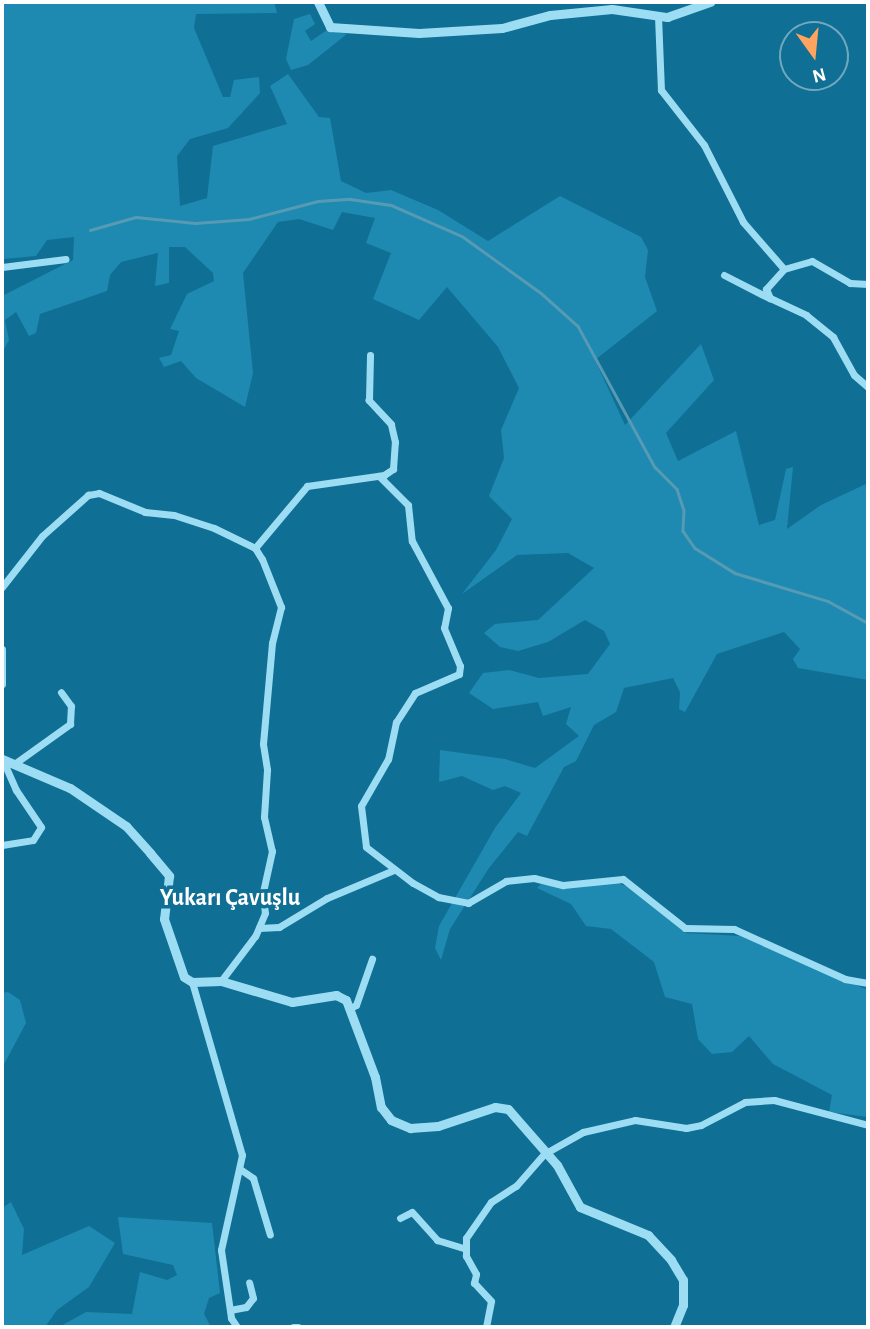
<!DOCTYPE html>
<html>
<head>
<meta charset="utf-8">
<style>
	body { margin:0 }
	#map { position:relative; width:870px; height:1329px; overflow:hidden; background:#106f94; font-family:"Alegreya Sans",sans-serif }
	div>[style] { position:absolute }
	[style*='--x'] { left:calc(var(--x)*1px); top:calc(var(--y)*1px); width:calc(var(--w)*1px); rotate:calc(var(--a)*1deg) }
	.green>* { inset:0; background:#1e8ab1 }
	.stream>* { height:2.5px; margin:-1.25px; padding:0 1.25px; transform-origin:1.25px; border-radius:1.25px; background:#579ab4 }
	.minor>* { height:7px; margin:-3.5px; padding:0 3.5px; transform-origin:3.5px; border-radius:3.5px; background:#9dddf4 }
	.tertiary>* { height:9px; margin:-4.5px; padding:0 4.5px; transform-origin:4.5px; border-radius:4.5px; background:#9dddf4 }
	span { translate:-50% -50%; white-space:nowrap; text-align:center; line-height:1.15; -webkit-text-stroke:7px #106f94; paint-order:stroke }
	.quarter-label { font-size:24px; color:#fff; font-weight:700 }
	.frame { position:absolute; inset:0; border:4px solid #fff; pointer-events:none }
	.north { position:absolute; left:779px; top:21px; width:70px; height:70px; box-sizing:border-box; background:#106f94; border:2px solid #70a9bf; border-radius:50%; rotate:165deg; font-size:19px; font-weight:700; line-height:28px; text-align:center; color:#fff }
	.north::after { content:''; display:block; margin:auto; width:24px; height:32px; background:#ffa45f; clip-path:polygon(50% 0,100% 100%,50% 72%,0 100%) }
</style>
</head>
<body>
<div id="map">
	<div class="green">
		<div style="clip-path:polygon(2px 2px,274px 2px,277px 13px,196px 14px,194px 28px,223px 97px,230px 97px,234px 80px,259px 77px,260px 93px,228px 128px,190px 139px,177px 156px,180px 206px,207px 198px,213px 146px,287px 124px,270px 86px,288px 74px,319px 117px,330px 118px,341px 181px,366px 193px,391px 190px,438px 210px,488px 241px,560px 196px,641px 237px,648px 250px,645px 277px,657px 311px,595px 360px,625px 425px,701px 344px,714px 380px,666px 433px,678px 461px,736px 431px,759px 525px,775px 520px,786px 469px,793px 467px,787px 529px,821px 505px,868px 483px,868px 680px,798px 668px,793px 659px,800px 649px,784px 632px,717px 654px,685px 712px,679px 709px,680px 692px,673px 678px,624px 688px,616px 712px,594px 725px,576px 761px,564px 767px,527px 836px,518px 832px,489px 868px,450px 929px,441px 960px,435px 948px,439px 926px,495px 828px,521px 793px,505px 786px,493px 790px,462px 776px,439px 782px,440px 750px,505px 759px,535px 768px,579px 736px,566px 724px,571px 707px,543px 716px,538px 702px,493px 709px,469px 693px,483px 673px,509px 670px,539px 678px,588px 674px,610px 644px,604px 631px,585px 620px,548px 642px,518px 651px,500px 647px,484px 633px,495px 624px,538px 620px,594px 568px,568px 553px,517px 555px,462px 594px,496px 550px,512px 519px,489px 496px,504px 458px,501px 430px,519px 388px,498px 347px,447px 287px,419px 320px,373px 299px,391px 253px,366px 243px,375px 218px,342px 212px,333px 230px,299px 219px,278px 222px,243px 273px,253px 373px,245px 407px,196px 378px,181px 361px,164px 367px,159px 358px,171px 355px,179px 331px,170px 329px,187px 294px,214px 281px,213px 273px,185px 247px,169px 247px,169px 283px,155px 286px,158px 253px,121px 262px,110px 275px,107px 291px,40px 314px,36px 333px,29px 336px,16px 312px,5px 320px,9px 340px,2px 353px,2px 296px,73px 260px,74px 237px,47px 240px,36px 256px,4px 259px)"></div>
		<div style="clip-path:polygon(310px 14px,315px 24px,305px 31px,311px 41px,327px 30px,347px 34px,308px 65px,291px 70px,286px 59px,294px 19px)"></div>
		<div style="clip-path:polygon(618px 883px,636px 890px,685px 933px,740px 936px,868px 990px,868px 1117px,829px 1112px,832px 1095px,773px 1064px,749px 1036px,732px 1052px,712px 1054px,698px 1039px,692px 1004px,665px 997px,654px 962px,611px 929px,586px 926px,571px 904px,537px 888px,541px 884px,563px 888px)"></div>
		<div style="clip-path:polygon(8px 992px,20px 1000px,26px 1023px,2px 1068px,2px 993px)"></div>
		<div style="clip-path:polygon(11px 1202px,24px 1229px,22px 1255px,89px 1226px,115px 1243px,89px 1287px,57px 1310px,45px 1327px,2px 1327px,2px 1208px)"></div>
		<div style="clip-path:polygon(118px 1217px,212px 1223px,220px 1293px,209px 1298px,204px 1314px,211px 1327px,59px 1327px,86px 1312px,132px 1314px,140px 1272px,167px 1280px,177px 1275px,173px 1265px,123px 1254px)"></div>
	</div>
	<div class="stream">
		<div style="--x:90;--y:230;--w:48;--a:-15.8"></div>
		<div style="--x:136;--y:217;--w:59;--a:5.8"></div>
		<div style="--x:195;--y:223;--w:54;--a:-4.2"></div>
		<div style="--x:249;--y:219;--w:71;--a:-14.6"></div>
		<div style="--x:318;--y:201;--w:32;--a:-4"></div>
		<div style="--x:350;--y:199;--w:41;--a:8.3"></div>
		<div style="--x:391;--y:205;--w:77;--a:23.6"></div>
		<div style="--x:462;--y:236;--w:97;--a:35.8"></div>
		<div style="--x:541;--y:293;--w:50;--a:41.7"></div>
		<div style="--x:578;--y:326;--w:161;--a:61.4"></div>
		<div style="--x:655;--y:467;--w:31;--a:45"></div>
		<div style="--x:677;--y:489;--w:22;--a:72"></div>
		<div style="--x:684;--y:510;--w:21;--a:93"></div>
		<div style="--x:683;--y:531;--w:21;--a:55"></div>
		<div style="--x:695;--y:548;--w:47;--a:32"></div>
		<div style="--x:735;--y:573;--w:97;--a:16.8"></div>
		<div style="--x:828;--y:601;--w:46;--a:28.8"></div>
	</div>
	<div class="minor">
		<div style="--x:658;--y:16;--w:74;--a:87.7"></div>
		<div style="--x:661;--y:90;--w:70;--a:52"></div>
		<div style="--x:704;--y:145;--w:86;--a:63.1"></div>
		<div style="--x:743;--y:222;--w:62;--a:48.9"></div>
		<div style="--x:784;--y:269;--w:27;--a:132"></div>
		<div style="--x:766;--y:289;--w:10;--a:66"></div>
		<div style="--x:770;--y:298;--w:40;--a:25"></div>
		<div style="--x:806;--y:315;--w:35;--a:39"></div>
		<div style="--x:833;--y:337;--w:43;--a:61.1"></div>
		<div style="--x:854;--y:375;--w:18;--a:41"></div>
		<div style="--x:2;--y:267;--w:64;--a:-7.2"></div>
		<div style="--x:784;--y:269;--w:29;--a:-16"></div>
		<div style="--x:812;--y:261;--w:44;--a:30.1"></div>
		<div style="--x:850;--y:283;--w:18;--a:3"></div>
		<div style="--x:724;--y:275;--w:51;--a:27.1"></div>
		<div style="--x:379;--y:476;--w:41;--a:45"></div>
		<div style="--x:408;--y:505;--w:36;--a:84"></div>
		<div style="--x:412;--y:541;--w:76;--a:61.8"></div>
		<div style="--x:448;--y:608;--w:20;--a:101"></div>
		<div style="--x:444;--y:628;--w:41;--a:67.2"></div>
		<div style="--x:460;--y:666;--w:8;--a:97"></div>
		<div style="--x:459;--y:674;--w:48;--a:156.6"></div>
		<div style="--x:415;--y:693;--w:35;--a:123"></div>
		<div style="--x:396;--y:722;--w:38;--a:102"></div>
		<div style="--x:388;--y:759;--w:54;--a:119.9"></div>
		<div style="--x:361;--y:806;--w:41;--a:83"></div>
		<div style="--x:366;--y:847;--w:59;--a:37.5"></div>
		<div style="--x:413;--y:883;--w:29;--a:29"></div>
		<div style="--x:438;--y:897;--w:31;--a:11"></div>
		<div style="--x:468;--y:903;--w:44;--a:-30.1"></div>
		<div style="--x:506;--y:881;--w:28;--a:-6"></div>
		<div style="--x:534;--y:878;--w:30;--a:14"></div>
		<div style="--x:563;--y:885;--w:60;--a:-5.7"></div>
		<div style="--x:623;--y:879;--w:79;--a:38.3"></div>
		<div style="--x:685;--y:928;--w:49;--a:1.2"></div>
		<div style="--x:734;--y:929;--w:122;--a:24.2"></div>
		<div style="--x:845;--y:979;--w:23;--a:10"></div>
		<div style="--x:255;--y:548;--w:81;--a:-50"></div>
		<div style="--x:307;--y:486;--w:78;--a:-8.1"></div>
		<div style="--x:384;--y:475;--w:11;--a:-34"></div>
		<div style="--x:393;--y:469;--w:27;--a:-86"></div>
		<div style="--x:395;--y:442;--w:18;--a:-103"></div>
		<div style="--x:391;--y:424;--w:33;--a:-133"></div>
		<div style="--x:369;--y:400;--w:45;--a:-88.7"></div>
		<div style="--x:2;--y:587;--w:65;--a:-51.9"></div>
		<div style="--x:42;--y:536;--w:62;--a:-41.7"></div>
		<div style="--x:88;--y:495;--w:11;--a:-10"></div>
		<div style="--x:99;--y:493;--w:50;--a:22.4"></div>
		<div style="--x:145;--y:512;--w:29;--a:6"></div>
		<div style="--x:174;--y:515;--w:42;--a:18"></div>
		<div style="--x:214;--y:528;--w:46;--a:26"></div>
		<div style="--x:255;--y:548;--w:13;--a:58"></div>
		<div style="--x:262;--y:559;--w:52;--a:68.4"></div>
		<div style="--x:281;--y:607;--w:37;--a:104"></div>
		<div style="--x:272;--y:643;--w:101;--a:95.1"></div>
		<div style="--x:263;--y:744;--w:26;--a:81"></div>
		<div style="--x:267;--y:770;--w:47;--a:93.7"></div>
		<div style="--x:264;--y:817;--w:35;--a:77"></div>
		<div style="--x:272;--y:851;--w:42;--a:102.4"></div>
		<div style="--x:263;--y:892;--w:21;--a:85"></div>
		<div style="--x:265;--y:913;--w:25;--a:113"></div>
		<div style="--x:255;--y:936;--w:56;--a:127.1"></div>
		<div style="--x:2;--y:649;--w:35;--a:90"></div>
		<div style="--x:14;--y:764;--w:69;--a:-35.5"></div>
		<div style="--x:70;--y:724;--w:18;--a:-87"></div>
		<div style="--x:71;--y:706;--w:17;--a:-126"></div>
		<div style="--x:2;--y:845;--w:31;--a:-9"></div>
		<div style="--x:33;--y:840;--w:15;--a:-58"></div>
		<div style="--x:41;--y:827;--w:45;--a:-124"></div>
		<div style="--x:16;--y:790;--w:34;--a:-114"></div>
		<div style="--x:259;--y:928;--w:20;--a:-3"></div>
		<div style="--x:279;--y:927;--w:56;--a:-31.1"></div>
		<div style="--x:327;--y:898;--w:73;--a:-22.7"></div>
		<div style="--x:192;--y:982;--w:180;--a:73.9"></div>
		<div style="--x:242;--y:1155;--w:97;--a:102.5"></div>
		<div style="--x:221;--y:1250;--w:69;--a:81.6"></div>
		<div style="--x:231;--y:1318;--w:11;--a:56"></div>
		<div style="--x:349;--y:1009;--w:8;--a:-30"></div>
		<div style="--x:356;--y:1005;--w:49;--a:-70.8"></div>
		<div style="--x:240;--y:1169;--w:16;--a:35"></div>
		<div style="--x:253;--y:1178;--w:59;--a:73.4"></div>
		<div style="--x:400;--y:1218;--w:13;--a:-27"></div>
		<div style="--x:412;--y:1212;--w:38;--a:48"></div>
		<div style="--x:437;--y:1240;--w:30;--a:17"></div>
		<div style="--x:230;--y:1310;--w:16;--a:-11"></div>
		<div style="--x:246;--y:1307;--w:11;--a:-52"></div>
		<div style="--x:253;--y:1298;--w:16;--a:-104"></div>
		<div style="--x:293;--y:1327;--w:5;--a:0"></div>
		<div style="--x:486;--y:1327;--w:26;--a:-79"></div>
		<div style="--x:491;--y:1301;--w:25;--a:-133"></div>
		<div style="--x:474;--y:1283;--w:9;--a:-77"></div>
		<div style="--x:476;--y:1274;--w:21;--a:-119"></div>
		<div style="--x:466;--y:1256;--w:18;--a:-90"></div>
		<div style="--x:466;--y:1238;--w:44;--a:-55.2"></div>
		<div style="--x:491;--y:1202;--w:30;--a:-33"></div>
		<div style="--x:516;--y:1186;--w:43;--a:-48.8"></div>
		<div style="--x:544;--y:1154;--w:45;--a:-29.4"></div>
		<div style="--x:583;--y:1132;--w:53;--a:-13"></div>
		<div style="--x:635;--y:1120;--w:52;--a:8.9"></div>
		<div style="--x:686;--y:1128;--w:15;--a:-11"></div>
		<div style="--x:701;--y:1125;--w:50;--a:-27.6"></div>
		<div style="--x:745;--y:1102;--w:29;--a:-4"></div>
		<div style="--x:774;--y:1100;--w:97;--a:14.9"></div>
	</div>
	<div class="tertiary">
		<div style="--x:318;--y:2;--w:28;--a:64"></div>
		<div style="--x:330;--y:27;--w:89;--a:3.9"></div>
		<div style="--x:419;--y:33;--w:83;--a:-3.4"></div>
		<div style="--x:502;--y:28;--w:50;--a:-15.2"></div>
		<div style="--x:550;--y:15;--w:62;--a:-5.5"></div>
		<div style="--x:612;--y:9;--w:56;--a:8.3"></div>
		<div style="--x:667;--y:17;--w:46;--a:-19.2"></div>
		<div style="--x:2;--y:759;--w:74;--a:23.1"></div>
		<div style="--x:70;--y:788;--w:68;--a:34.2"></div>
		<div style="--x:126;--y:826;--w:36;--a:48"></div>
		<div style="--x:150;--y:853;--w:30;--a:50"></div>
		<div style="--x:169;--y:876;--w:43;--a:96.6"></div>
		<div style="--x:164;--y:919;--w:61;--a:71"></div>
		<div style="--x:184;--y:977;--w:9;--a:32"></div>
		<div style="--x:192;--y:982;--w:29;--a:-2"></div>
		<div style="--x:221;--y:981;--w:74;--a:16.5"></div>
		<div style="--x:292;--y:1002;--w:45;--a:-9"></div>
		<div style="--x:336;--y:995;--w:11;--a:27"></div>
		<div style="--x:346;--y:1000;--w:82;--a:69.4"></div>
		<div style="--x:375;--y:1077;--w:31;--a:79"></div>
		<div style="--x:381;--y:1107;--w:16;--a:52"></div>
		<div style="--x:391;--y:1120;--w:21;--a:23"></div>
		<div style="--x:410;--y:1128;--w:28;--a:-4"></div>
		<div style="--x:438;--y:1126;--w:60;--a:-18.4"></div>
		<div style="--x:495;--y:1107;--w:13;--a:9"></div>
		<div style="--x:508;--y:1109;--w:74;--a:48.8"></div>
		<div style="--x:557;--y:1165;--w:48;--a:61.3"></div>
		<div style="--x:580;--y:1207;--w:74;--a:22.4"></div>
		<div style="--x:648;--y:1235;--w:34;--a:47"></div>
		<div style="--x:671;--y:1260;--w:23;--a:59"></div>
		<div style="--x:683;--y:1280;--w:25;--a:90"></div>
		<div style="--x:683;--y:1305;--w:24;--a:112"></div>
	</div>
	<div class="quarter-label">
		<span style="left:230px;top:899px">Yukarı Çavuşlu</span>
	</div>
	<div class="frame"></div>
	<div class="north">N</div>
</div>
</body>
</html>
